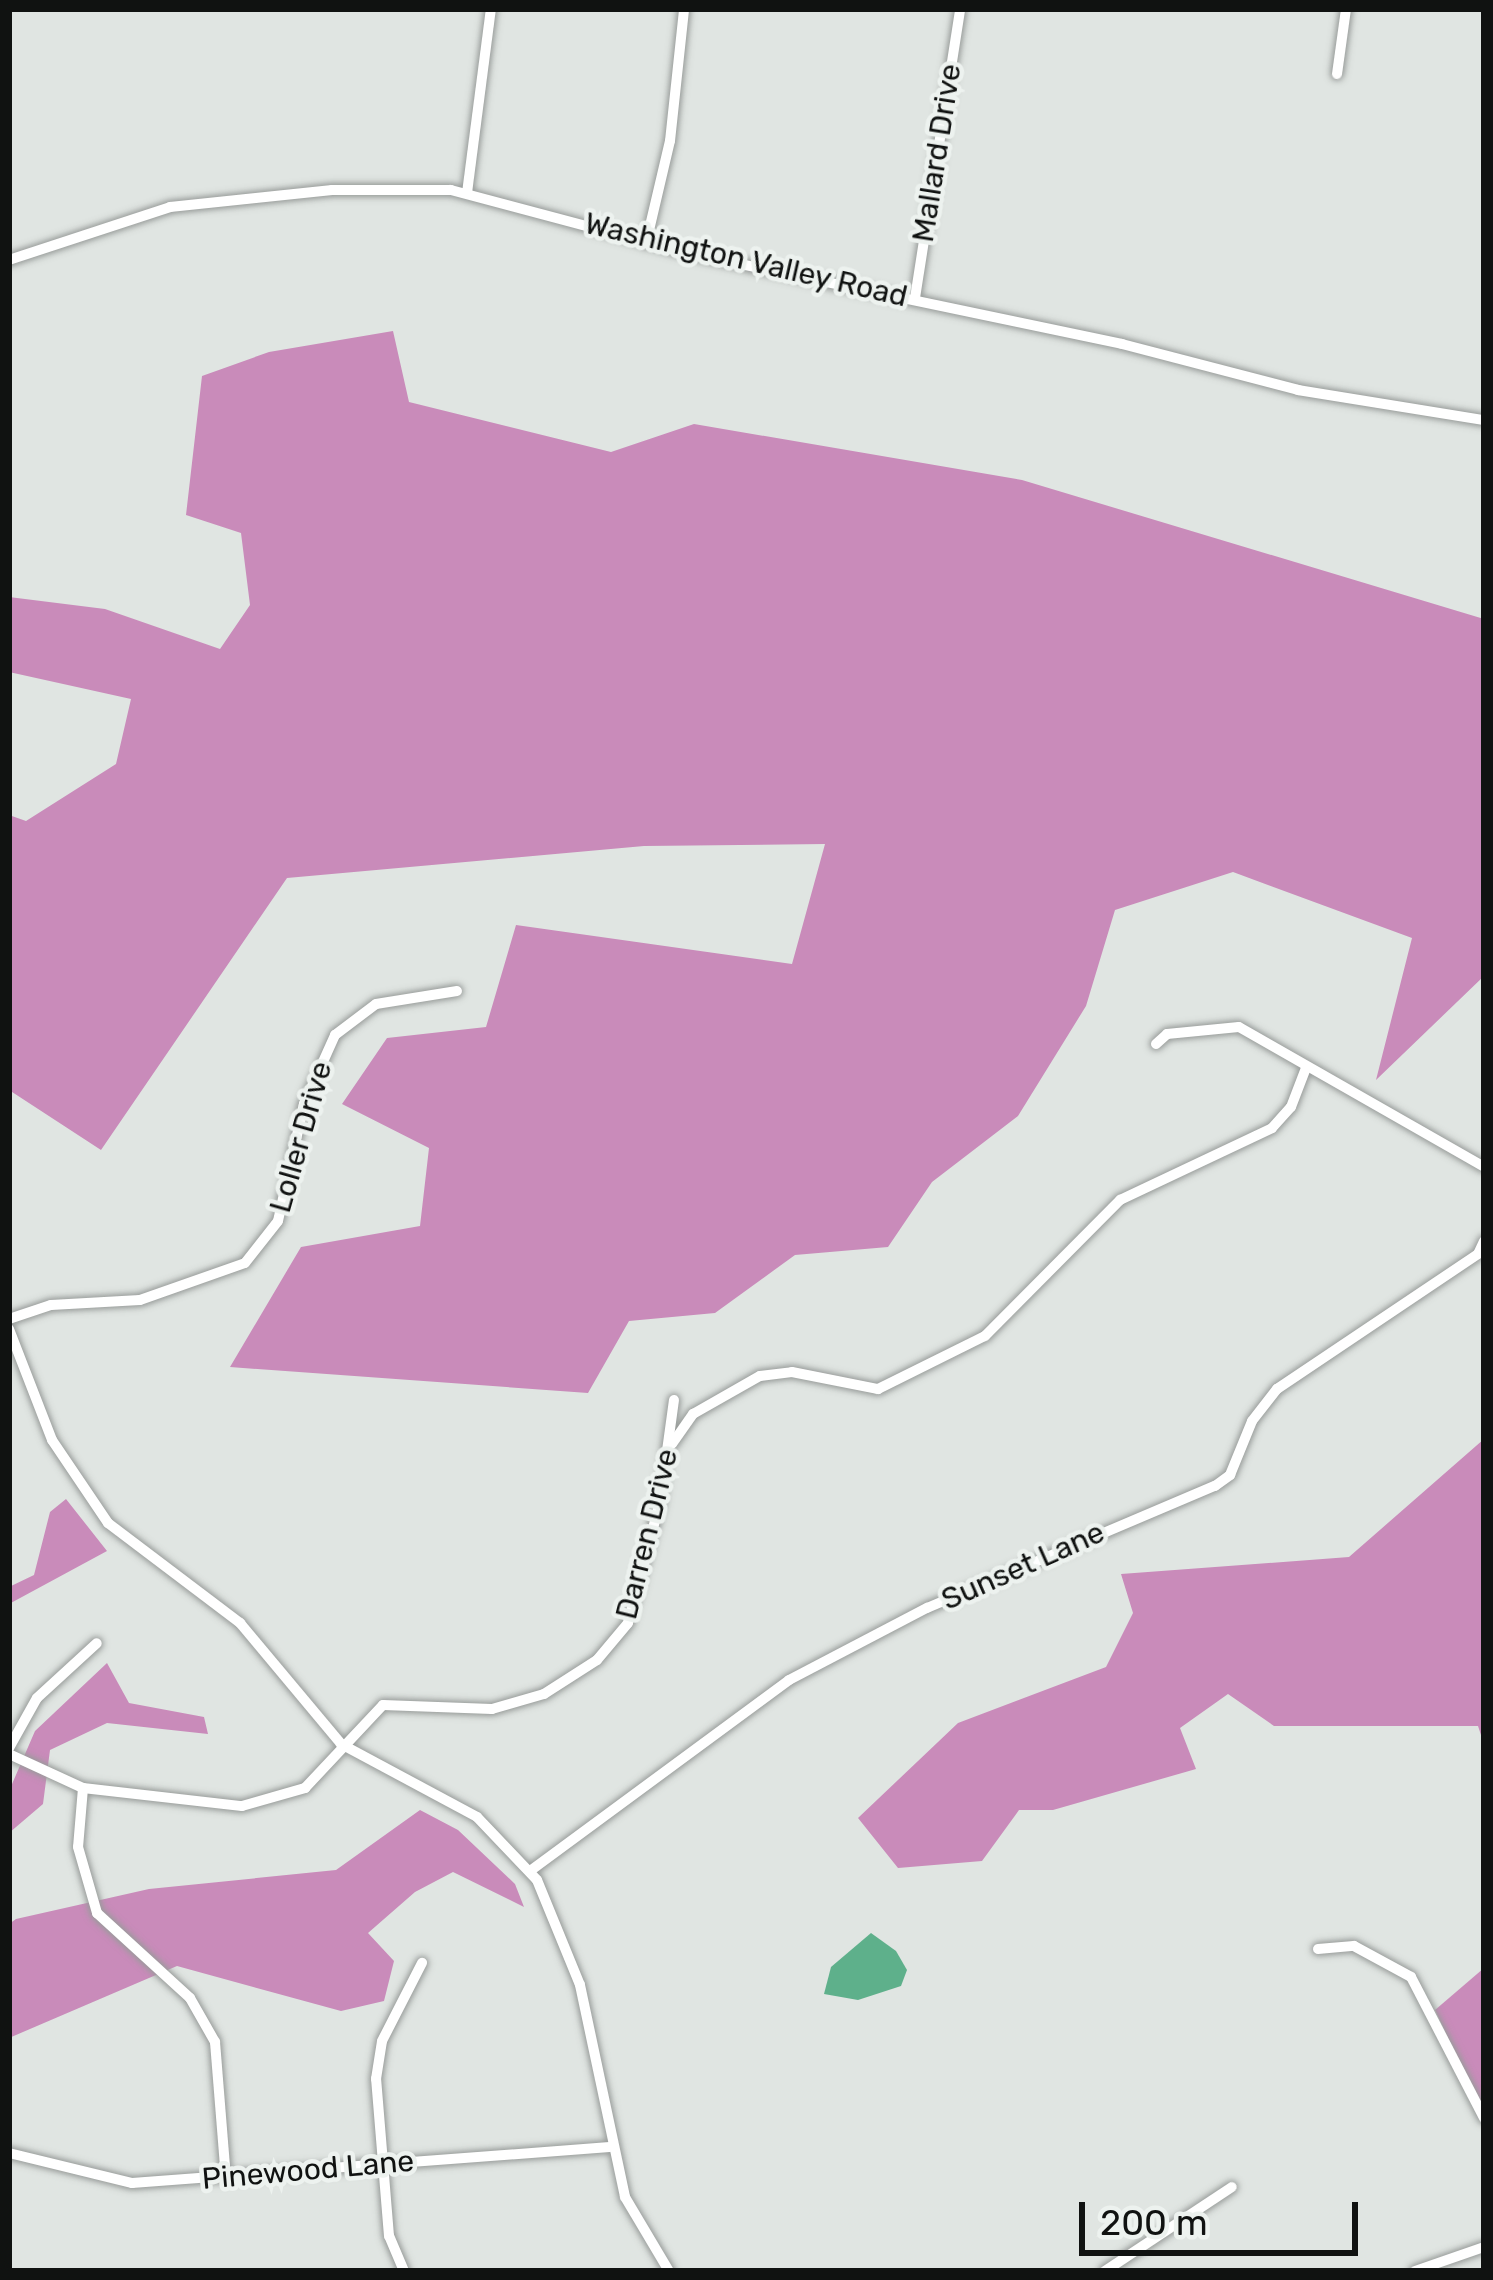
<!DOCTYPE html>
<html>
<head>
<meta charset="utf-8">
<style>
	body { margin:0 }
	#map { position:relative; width:1493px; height:2280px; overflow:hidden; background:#e0e5e2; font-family:Rubik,sans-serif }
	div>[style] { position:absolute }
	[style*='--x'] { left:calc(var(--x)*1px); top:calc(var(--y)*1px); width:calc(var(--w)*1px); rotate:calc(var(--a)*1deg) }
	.forest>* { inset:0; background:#c98bba }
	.water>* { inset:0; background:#5eb08b }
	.roads { filter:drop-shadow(0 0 3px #989c9a) drop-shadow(0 0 3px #989c9a) }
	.minor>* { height:10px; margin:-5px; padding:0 5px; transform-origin:5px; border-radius:5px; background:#fff }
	span { translate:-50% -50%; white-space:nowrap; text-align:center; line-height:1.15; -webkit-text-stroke:9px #edf2ef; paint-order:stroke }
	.street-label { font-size:30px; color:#101211 }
	.frame { position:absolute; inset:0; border:12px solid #101211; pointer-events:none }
	.scale { position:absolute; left:1079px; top:2202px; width:279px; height:54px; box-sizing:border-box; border:6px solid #101211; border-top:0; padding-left:15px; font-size:36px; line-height:42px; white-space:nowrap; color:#101211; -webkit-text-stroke:9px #edf2ef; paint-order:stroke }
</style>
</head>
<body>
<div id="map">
	<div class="forest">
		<div style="clip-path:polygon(393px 331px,409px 402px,611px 452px,694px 424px,1022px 480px,1484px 619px,1484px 976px,1376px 1080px,1412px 938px,1233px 872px,1115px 910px,1086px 1006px,1018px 1116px,932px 1182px,888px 1247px,795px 1255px,715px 1313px,629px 1321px,588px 1393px,230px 1367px,301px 1247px,420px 1226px,429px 1148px,342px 1104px,387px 1038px,486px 1027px,516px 925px,792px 964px,825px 844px,644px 846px,287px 878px,101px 1150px,9px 1090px,9px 815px,26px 821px,116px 764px,131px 699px,9px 672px,9px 597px,105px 609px,220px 649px,250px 605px,241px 533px,186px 515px,202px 376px,269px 352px)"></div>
		<div style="clip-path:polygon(1484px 1439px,1484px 1744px,1478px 1726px,1274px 1726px,1228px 1694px,1180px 1728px,1196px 1769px,1053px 1810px,1019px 1810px,982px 1861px,898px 1868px,858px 1818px,958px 1723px,1106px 1667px,1133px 1613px,1121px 1574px,1349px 1557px)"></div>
		<div style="clip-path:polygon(66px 1499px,107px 1551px,9px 1604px,9px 1587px,34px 1575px,50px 1512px)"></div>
		<div style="clip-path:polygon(107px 1663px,129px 1703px,204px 1717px,208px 1734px,107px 1723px,50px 1750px,43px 1804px,9px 1833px,9px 1791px,35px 1731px)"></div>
		<div style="clip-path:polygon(420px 1810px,458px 1830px,515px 1884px,524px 1907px,453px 1872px,415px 1892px,368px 1933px,394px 1961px,384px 2001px,341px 2011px,177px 1966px,9px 2038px,9px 1924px,16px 1919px,149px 1889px,336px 1870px)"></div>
		<div style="clip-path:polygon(1484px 1968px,1484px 2114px,1435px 2010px)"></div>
	</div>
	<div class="water">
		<div style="clip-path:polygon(871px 1933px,896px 1951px,907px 1970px,901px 1986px,858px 2000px,824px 1994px,831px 1967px)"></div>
	</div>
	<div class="roads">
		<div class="minor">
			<div style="--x:1337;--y:74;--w:66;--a:-82.1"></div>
			<div style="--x:467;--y:193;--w:186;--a:-82.6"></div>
			<div style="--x:646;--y:243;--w:105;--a:-76.8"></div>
			<div style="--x:670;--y:141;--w:133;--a:-83.9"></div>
			<div style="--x:9;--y:260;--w:169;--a:-18.2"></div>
			<div style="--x:170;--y:207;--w:163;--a:-6"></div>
			<div style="--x:332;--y:190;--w:119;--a:0"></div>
			<div style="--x:451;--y:190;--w:249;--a:14.9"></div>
			<div style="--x:692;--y:254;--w:439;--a:11.8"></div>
			<div style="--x:1122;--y:344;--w:182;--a:14.6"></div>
			<div style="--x:1298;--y:390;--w:188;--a:9.2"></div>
			<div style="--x:915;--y:298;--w:292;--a:-81.1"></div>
			<div style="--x:1156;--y:1044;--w:15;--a:-42"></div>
			<div style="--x:1167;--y:1034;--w:72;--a:-5.6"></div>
			<div style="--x:1239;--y:1027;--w:282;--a:29.7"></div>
			<div style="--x:9;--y:1319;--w:44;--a:-18.4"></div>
			<div style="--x:51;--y:1305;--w:89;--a:-3.2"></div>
			<div style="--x:140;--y:1300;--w:111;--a:-19.4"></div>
			<div style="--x:245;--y:1263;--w:53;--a:-51.8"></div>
			<div style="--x:278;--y:1221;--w:120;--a:-77.5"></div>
			<div style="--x:304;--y:1104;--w:76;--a:-65.8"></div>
			<div style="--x:335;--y:1035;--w:51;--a:-37.1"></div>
			<div style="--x:376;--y:1004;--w:82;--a:-9.1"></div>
			<div style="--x:9;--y:1329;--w:119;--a:68.8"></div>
			<div style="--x:52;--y:1440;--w:100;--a:56"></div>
			<div style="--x:108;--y:1523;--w:166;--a:37.1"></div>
			<div style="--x:240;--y:1623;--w:158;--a:50.1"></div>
			<div style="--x:341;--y:1744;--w:154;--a:28.2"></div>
			<div style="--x:477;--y:1817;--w:87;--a:46.4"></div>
			<div style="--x:537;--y:1880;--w:113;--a:67.7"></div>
			<div style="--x:580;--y:1985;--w:217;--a:78"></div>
			<div style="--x:625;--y:2197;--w:86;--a:59.3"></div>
			<div style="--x:672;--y:1444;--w:37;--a:-55"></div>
			<div style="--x:693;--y:1414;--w:77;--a:-29.6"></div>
			<div style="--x:760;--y:1376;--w:32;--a:-7"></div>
			<div style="--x:792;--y:1372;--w:88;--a:11.2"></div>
			<div style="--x:878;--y:1389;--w:119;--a:-26.4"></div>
			<div style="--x:985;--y:1336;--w:192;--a:-45.2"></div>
			<div style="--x:1120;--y:1200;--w:168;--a:-25.3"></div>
			<div style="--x:1272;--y:1128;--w:28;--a:-48"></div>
			<div style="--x:1291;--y:1107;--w:42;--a:-69"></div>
			<div style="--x:9;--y:1748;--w:57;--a:-60.8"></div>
			<div style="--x:37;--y:1698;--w:81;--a:-42.5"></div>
			<div style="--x:9;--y:1754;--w:81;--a:24.7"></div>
			<div style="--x:83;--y:1788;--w:160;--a:6.5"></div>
			<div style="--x:242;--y:1806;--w:66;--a:-15.9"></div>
			<div style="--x:305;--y:1788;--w:114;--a:-46.8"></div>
			<div style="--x:383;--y:1705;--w:109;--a:2.1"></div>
			<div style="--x:492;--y:1709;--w:54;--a:-16.1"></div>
			<div style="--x:544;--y:1694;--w:63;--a:-32.7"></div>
			<div style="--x:597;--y:1660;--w:48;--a:-50"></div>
			<div style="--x:628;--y:1623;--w:125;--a:-75.2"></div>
			<div style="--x:660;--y:1502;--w:103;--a:-82.2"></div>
			<div style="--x:83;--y:1788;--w:59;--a:94.8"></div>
			<div style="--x:78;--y:1847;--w:69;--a:73.9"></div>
			<div style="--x:97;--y:1913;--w:126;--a:42.4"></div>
			<div style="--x:190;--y:1998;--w:51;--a:60.4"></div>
			<div style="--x:215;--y:2042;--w:136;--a:85.4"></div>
			<div style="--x:530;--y:1871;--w:322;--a:-36.4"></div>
			<div style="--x:789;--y:1680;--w:156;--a:-27.6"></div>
			<div style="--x:927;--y:1608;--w:313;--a:-23"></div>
			<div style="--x:1215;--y:1486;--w:19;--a:-36"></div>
			<div style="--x:1230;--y:1475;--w:58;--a:-67.8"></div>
			<div style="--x:1252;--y:1421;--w:41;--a:-52"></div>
			<div style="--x:1277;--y:1389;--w:242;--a:-33.9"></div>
			<div style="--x:1478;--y:1254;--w:14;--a:-65"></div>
			<div style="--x:1318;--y:1949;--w:36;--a:-5"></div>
			<div style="--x:1354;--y:1946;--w:65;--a:28.5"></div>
			<div style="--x:1411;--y:1977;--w:159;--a:62.6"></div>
			<div style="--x:9;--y:2153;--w:127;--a:13.7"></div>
			<div style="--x:132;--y:2183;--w:479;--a:-4.3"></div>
			<div style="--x:404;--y:2271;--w:38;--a:-113"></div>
			<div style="--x:389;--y:2236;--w:158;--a:-94.7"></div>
			<div style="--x:376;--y:2079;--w:38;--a:-81"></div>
			<div style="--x:382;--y:2041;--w:88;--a:-62.9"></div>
			<div style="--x:1105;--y:2271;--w:152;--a:-33.5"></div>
			<div style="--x:1415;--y:2271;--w:73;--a:-19.2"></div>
		</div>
	</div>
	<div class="street-label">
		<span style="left:937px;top:153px;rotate:-81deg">Mallard Drive</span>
		<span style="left:746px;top:260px;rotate:13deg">Washington Valley Road</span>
		<span style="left:301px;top:1137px;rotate:-74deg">Loller Drive</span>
		<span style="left:647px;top:1534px;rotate:-76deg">Darren Drive</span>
		<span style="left:1023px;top:1566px;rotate:-24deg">Sunset Lane</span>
		<span style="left:308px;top:2170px;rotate:-5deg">Pinewood Lane</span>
	</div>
	<div class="frame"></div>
	<div class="scale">200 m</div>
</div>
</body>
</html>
